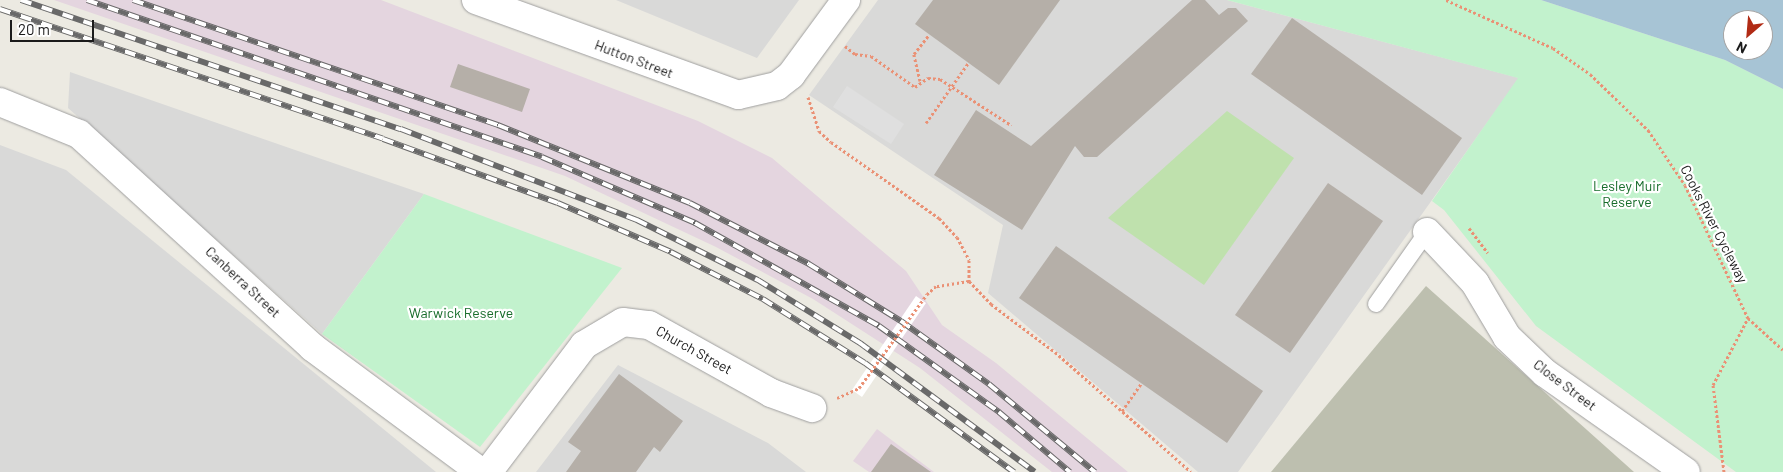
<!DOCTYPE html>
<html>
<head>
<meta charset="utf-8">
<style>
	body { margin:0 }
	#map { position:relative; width:1783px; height:472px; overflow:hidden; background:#eceae2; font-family:Barlow,sans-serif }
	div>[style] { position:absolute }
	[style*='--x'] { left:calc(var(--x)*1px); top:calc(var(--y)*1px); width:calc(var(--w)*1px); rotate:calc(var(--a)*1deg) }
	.residential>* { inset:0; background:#d9d9d8 }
	.industrial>* { inset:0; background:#e4d5df }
	.construction>* { inset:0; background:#bdbfaf }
	.grass>* { inset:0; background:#bfe1ad }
	.park>* { inset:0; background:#c2f2cd }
	.parking>* { inset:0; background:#dfdfdf }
	.water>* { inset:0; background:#a7c4d5 }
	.pier>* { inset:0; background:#fff }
	.building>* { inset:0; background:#b5afa8 }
	.path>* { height:3px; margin-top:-1.5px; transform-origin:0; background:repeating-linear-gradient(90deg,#ea9175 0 2.5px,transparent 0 5px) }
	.roads { filter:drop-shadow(0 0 1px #9f9f9f) drop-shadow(0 0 1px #9f9f9f) }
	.service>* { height:16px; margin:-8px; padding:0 8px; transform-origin:8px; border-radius:8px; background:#fff }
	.minor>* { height:28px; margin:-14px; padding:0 14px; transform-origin:14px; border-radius:14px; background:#fff }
	.rail>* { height:5.5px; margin-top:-2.75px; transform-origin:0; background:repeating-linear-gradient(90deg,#fff 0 11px,#696969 0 22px); box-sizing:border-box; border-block:1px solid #696969 }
	.path-bridge>* { height:3px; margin-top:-1.5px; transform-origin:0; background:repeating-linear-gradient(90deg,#ea9175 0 2.5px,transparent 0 5px) }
	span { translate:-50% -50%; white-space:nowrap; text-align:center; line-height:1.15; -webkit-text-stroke:4.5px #fff; paint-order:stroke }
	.street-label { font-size:14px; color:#1b1b1b }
	.park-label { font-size:14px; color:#176c2a }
	.north { position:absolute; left:1723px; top:10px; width:50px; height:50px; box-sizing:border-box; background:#fff; border:1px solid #a4a4a4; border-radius:50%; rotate:207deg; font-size:14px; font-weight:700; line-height:20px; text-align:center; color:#1b1b1b }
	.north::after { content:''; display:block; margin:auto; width:18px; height:22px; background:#b12b15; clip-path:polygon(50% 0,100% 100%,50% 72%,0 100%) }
	.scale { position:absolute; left:10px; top:20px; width:84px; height:22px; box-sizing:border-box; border:2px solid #1b1b1b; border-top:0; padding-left:6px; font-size:15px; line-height:18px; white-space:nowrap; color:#1b1b1b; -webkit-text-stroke:4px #fff; paint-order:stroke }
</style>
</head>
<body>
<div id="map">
	<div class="residential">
		<div style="clip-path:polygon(616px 0,799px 0,757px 58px)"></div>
		<div style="clip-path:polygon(878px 0,1227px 0,1519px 78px,1238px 472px,1198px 472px,988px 293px,1003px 225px,809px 95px)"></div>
		<div style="clip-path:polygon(70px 72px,298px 151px,424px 194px,322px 334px,68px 108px)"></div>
		<div style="clip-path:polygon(0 145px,66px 170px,436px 472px,0 472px)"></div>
		<div style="clip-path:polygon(618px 365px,768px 443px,806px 472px,536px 472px)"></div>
	</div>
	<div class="industrial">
		<div style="clip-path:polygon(54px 0,381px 0,698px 121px,772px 158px,906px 271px,942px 325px,996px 363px,1128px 472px,1052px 472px,920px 368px,813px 299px,716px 247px,565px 176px)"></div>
		<div style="clip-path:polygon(877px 429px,934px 472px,869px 472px,853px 461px)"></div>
	</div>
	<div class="construction">
		<div style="clip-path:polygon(1426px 286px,1634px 472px,1271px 472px)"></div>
	</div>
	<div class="grass">
		<div style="clip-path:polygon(1227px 111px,1294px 158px,1204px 285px,1108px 218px)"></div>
	</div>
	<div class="park">
		<div style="clip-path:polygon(1227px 0,1541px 0,1725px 60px,1783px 89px,1783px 472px,1736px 472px,1536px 326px,1444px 210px,1432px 201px,1518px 78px)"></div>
		<div style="clip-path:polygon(424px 194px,622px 268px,480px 447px,322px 334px)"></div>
	</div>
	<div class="parking">
		<div style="clip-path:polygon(847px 86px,904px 124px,891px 144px,833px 107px)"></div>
	</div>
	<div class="water">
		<div style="clip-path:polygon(evenodd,1541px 0,1783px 0,1783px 89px,1725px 60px,1541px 0,1733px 20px,1763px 20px,1763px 50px,1733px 50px,1733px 20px)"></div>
	</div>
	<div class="pier">
		<div style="clip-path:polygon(916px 296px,926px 303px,862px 397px,852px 390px)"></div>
	</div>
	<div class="building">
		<div style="clip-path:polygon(933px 0,1060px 0,999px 85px,915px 24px)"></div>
		<div style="clip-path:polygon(1192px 0,1205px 0,1219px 15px,1228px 8px,1236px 8px,1248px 21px,1097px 157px,1084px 157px,1075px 146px,1022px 230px,934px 175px,976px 110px,1031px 146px)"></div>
		<div style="clip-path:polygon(1292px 18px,1462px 138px,1422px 195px,1251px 74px)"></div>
		<div style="clip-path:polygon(458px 64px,530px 89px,522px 112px,450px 87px)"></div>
		<div style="clip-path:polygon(1328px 183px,1383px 221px,1290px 353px,1235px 315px)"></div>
		<div style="clip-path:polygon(1056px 246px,1263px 391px,1227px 443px,1019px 298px)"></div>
		<div style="clip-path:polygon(619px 374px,683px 421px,660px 452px,654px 447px,636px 472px,566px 472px,581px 451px,568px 442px)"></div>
		<div style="clip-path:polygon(891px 444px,931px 472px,871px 472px)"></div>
	</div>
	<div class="path">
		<div style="--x:1446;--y:0;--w:117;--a:24.2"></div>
		<div style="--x:1553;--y:48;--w:45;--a:35.1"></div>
		<div style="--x:1590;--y:74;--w:81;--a:44"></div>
		<div style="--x:1648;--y:130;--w:66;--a:56.1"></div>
		<div style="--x:1685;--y:185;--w:147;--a:64.7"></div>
		<div style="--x:1748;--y:318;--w:47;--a:42.4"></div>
		<div style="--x:845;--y:46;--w:13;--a:39"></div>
		<div style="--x:855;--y:54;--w:16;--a:7"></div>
		<div style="--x:871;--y:56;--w:54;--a:35.2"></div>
		<div style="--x:915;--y:87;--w:16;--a:-35"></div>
		<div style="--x:928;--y:78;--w:12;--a:5"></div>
		<div style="--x:940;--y:79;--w:85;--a:32.9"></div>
		<div style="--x:920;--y:81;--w:28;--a:-103"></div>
		<div style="--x:914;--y:54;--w:24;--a:-52"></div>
		<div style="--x:808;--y:97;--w:36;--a:72"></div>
		<div style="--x:819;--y:131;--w:16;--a:43"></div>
		<div style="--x:831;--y:142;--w:132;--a:35.1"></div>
		<div style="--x:939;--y:218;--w:26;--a:47"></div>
		<div style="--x:957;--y:237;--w:26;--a:62"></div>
		<div style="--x:969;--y:260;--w:21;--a:90"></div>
		<div style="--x:969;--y:281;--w:33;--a:171"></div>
		<div style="--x:936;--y:286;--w:12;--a:138"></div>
		<div style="--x:926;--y:123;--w:75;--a:-54.8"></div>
		<div style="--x:1469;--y:228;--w:31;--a:53"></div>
		<div style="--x:969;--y:281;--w:32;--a:46"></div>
		<div style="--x:991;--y:304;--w:80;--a:36.9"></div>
		<div style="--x:1055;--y:352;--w:181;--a:41.4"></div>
		<div style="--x:837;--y:398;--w:24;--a:-24"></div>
		<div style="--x:1122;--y:411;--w:33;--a:-55"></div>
		<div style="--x:1724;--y:472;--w:88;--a:-97.2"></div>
		<div style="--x:1713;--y:385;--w:76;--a:-62.4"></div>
	</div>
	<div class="roads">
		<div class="service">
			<div style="--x:1376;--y:304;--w:88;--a:-54.7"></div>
		</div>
		<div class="minor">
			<div style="--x:476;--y:0;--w:279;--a:19.9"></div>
			<div style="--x:738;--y:95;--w:40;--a:-13"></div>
			<div style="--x:777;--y:86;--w:18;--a:-38"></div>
			<div style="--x:791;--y:75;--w:93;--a:-53.7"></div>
			<div style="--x:0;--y:102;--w:85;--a:22.1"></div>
			<div style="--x:79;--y:134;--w:316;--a:42.4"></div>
			<div style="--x:312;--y:347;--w:210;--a:36.5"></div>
			<div style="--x:1427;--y:232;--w:70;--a:46.7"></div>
			<div style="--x:1475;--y:283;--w:63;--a:59.3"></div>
			<div style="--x:1507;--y:337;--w:52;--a:43.5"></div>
			<div style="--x:1545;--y:373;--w:172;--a:35.1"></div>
			<div style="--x:488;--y:472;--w:159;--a:-52.9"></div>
			<div style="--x:584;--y:345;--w:45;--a:-30.5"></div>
			<div style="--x:623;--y:322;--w:26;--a:7"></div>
			<div style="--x:649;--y:325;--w:140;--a:29.1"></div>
			<div style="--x:771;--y:393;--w:44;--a:20.1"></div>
		</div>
	</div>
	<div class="rail">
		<div style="--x:21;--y:0;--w:401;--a:18.8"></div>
		<div style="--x:401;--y:129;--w:253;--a:21.1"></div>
		<div style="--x:637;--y:220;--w:135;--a:26.4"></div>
		<div style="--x:758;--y:280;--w:120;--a:31.7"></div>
		<div style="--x:860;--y:343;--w:217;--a:36.4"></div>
		<div style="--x:87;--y:0;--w:481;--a:19"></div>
		<div style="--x:542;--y:157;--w:167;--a:23.3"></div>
		<div style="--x:695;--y:223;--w:211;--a:29.2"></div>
		<div style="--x:879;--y:326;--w:148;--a:35.6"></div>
		<div style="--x:999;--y:412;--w:93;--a:40.2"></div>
		<div style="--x:133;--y:0;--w:386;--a:18.9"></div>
		<div style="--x:498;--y:125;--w:207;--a:22.1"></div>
		<div style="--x:690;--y:203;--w:134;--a:27.1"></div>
		<div style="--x:809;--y:264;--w:108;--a:31.8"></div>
		<div style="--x:901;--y:321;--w:108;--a:35.6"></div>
		<div style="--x:989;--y:384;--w:138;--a:39.7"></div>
		<div style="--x:0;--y:9;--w:404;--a:18.7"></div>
		<div style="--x:383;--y:139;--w:186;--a:20.1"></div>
		<div style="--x:558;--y:203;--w:123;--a:23.4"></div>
		<div style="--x:671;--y:252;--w:103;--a:27.1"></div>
		<div style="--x:763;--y:299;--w:120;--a:32.1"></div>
		<div style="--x:865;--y:363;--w:185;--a:36.2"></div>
	</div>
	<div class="path-bridge">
		<div style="--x:859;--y:388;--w:116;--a:-54.1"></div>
	</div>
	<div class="street-label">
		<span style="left:634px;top:59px;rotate:21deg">Hutton Street</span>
		<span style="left:1714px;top:224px;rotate:63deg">Cooks River Cycleway</span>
		<span style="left:243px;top:282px;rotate:43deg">Canberra Street</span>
		<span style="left:694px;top:350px;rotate:29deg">Church Street</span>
		<span style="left:1565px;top:385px;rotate:37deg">Close Street</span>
	</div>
	<div class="park-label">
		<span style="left:1627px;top:194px">Lesley Muir<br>Reserve</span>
		<span style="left:461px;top:313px">Warwick Reserve</span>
	</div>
	<div class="north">N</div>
	<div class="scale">20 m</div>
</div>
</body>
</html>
